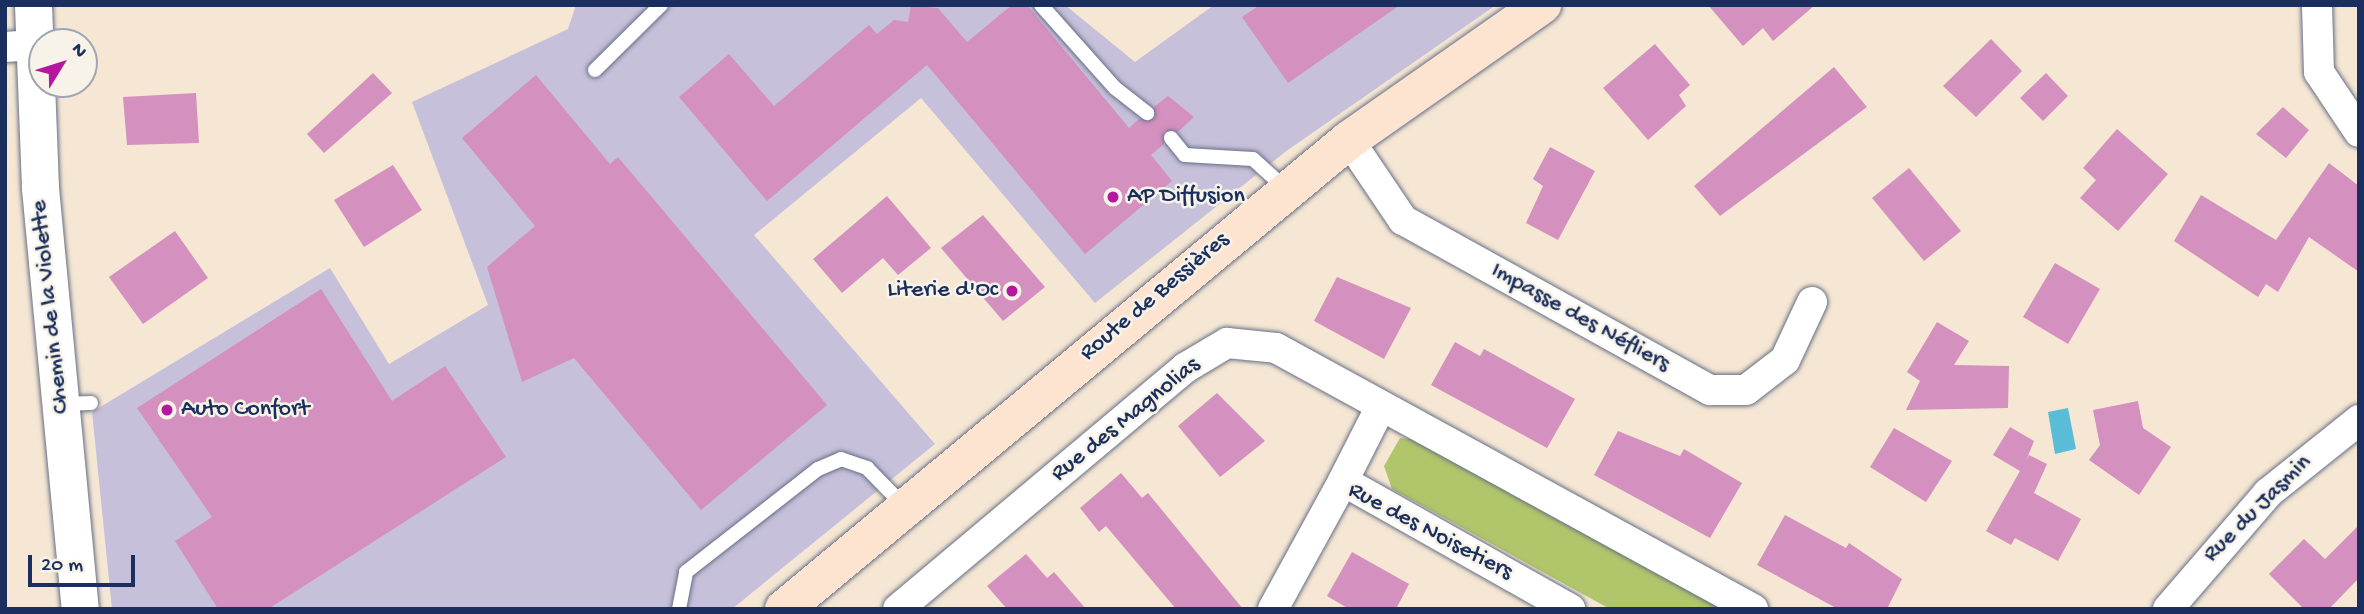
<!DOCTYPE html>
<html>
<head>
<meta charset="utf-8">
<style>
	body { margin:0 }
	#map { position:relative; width:2364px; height:614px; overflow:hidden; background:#f5e7d3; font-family:"Gochi Hand",sans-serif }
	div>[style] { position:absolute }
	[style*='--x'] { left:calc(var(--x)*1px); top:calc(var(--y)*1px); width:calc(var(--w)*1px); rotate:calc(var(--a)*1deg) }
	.industrial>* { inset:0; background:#c6c0da }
	.green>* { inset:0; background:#b1c66b }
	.water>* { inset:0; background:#59bdd7 }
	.building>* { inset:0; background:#d490bf }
	.roads { filter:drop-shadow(0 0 2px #676f87) drop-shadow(0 0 2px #676f87) }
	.service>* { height:14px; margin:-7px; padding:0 7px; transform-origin:7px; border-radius:7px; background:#fff }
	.minor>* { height:30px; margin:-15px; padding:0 15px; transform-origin:15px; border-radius:15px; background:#fff }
	.tertiary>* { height:37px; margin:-18.5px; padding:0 18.5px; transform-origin:18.5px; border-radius:18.5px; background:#fff }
	.secondary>* { height:38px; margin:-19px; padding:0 19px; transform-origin:19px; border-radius:19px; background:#fde4d1 }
	.dots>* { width:19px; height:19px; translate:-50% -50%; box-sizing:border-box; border:4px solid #f7f3e8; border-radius:50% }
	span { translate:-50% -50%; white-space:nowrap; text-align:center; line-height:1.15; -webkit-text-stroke:5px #f7f3e8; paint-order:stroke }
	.poi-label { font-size:24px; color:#1b2f5e }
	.left { translate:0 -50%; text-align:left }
	.right { translate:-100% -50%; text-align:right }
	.street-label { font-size:24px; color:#1b2f5e }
	.frame { position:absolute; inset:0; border:7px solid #1b2f5e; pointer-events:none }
	.north { position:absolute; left:28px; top:28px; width:70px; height:70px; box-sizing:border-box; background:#f7f3e8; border:2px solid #9fa5b1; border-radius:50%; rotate:52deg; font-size:19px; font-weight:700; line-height:28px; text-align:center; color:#1b2f5e }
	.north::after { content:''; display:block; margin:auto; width:24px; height:32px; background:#b5179e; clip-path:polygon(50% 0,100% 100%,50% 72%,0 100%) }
	.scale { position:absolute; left:28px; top:555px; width:107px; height:32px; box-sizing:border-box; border:4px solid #1b2f5e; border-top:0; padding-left:9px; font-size:21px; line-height:24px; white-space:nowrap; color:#1b2f5e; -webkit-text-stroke:5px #f7f3e8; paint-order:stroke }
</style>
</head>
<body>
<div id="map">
	<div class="industrial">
		<div style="clip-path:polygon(576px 5px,1065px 5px,1135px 62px,1214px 5px,1496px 5px,1285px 152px,1095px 303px,921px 98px,754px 235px,935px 444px,732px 609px,112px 609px,92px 412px,330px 268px,389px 364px,488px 305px,412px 102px,568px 29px)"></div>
	</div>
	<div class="green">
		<div style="clip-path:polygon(1400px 438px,1422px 440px,1736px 609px,1610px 609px,1392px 489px,1384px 466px)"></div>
	</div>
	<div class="water">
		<div style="clip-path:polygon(2068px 408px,2076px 449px,2055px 454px,2048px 412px)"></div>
	</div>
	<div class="building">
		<div style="clip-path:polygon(1012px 5px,1027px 5px,1129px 128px,1139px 119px,1154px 119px,1154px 107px,1168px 96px,1194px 117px,1178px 132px,1164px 131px,1164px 144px,1151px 155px,1172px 181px,1085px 254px,927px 65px,767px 201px,679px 97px,729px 54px,774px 106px,869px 25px,877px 34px,894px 20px,908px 22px,911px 6px,938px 8px,967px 42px)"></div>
		<div style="clip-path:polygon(1260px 5px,1400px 5px,1288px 83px,1242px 17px)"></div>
		<div style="clip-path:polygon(1708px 5px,1815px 5px,1773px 41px,1763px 28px,1743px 46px)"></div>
		<div style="clip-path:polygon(1991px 39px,2022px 71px,1976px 117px,1943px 86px)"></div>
		<div style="clip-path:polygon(1655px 44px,1690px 85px,1679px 95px,1686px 106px,1648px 140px,1603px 88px)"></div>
		<div style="clip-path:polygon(1834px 67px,1867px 107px,1720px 216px,1694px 186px)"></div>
		<div style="clip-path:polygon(373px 73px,392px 93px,324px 153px,307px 134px)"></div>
		<div style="clip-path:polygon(2046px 73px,2068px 96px,2043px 121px,2020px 98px)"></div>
		<div style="clip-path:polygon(536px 75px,610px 164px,618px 157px,827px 405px,701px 510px,574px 358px,522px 382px,487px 267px,535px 226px,462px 138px)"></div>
		<div style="clip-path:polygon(196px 93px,199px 143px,127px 145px,123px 97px)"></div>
		<div style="clip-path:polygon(2283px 107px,2309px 130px,2286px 158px,2256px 134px)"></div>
		<div style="clip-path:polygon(2117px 129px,2168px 174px,2118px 231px,2080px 198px,2096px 180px,2083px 168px)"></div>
		<div style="clip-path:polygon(1550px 147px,1595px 171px,1558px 240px,1526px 223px,1543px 186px,1533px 179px)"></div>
		<div style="clip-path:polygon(2329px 163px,2359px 186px,2359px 272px,2309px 237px,2278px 292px,2266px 284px,2258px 297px,2174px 241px,2201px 195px,2276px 240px)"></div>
		<div style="clip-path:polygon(393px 165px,422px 210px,364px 247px,334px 200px)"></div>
		<div style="clip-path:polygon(1909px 168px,1961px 231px,1924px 261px,1872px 198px)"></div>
		<div style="clip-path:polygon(887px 196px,931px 248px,898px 275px,883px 258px,842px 293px,813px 259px)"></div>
		<div style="clip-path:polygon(983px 215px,1045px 287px,1003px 321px,941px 248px)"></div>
		<div style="clip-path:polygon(175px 231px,208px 278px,143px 324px,109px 277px)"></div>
		<div style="clip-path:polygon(2055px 263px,2100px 289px,2068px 344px,2023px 317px)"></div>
		<div style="clip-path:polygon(1337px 277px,1411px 308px,1384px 359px,1314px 321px)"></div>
		<div style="clip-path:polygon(321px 289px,392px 401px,445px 366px,506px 457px,268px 609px,218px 609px,175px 541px,212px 517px,137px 408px)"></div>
		<div style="clip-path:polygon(1937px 322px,1969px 341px,1954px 365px,2009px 366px,2008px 408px,1906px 410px,1920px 381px,1907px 372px)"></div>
		<div style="clip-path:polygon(1455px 342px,1480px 356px,1484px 349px,1575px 399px,1547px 448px,1431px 385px)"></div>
		<div style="clip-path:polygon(1217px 393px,1265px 441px,1220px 477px,1178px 426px)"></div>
		<div style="clip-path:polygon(2138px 401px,2143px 428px,2171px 447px,2139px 495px,2089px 460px,2100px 445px,2093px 410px)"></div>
		<div style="clip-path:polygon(2010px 427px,2034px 441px,2026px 461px,2029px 455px,2047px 464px,2034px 493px,2081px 519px,2058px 561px,2015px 538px,2011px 545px,1986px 531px,2020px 471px,1993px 455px)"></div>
		<div style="clip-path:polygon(1894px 428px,1952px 461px,1926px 502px,1870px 467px)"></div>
		<div style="clip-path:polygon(1618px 431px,1680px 456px,1684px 449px,1742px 483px,1710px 538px,1594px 475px)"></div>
		<div style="clip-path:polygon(1121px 473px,1142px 498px,1148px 493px,1243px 609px,1176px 609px,1106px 526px,1099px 532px,1080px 508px)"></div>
		<div style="clip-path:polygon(1785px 515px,1846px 548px,1849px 543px,1902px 579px,1887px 609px,1838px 609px,1757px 565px)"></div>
		<div style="clip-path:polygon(2359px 525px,2359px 578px,2329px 609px,2304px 609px,2269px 574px,2304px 539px,2325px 559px)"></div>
		<div style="clip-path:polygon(1352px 552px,1409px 584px,1396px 609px,1349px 609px,1327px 596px)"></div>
		<div style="clip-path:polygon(1026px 554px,1047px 578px,1054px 572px,1086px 609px,1007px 609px,987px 586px)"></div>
	</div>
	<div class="roads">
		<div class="service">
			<div style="--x:1041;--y:5;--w:111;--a:48.3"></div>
			<div style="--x:1115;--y:88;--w:41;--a:38"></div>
			<div style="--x:595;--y:70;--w:93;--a:-44.6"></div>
			<div style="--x:1171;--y:138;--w:22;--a:51"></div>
			<div style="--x:1185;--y:155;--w:68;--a:3.4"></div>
			<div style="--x:1253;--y:159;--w:45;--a:42.3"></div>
			<div style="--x:62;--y:404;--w:29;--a:-2"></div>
			<div style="--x:679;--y:609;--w:38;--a:-79"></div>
			<div style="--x:686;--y:572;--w:167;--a:-38"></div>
			<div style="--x:818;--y:469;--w:25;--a:-23"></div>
			<div style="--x:841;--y:459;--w:28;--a:19"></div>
			<div style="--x:867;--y:468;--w:53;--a:45.8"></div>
		</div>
		<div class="minor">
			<div style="--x:2317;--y:5;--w:67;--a:88.3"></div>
			<div style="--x:2319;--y:72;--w:72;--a:56.3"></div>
			<div style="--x:5;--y:47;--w:29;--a:-4"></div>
			<div style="--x:1349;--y:140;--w:97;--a:56"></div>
			<div style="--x:1403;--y:220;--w:351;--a:29"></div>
			<div style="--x:1710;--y:390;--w:36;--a:0"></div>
			<div style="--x:1746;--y:390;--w:49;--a:-37.6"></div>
			<div style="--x:1785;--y:360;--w:64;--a:-65"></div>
			<div style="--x:1343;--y:481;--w:84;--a:-63.1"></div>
			<div style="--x:898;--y:609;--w:375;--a:-40"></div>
			<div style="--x:1185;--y:368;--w:49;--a:-30.8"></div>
			<div style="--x:1227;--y:343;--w:49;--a:5.8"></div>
			<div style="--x:1276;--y:348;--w:544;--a:28.69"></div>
			<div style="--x:1273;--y:609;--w:146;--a:-61.3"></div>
			<div style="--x:1343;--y:481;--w:261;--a:29.4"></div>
			<div style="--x:2168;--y:609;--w:153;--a:-49.2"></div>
			<div style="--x:2268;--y:493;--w:117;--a:-38.7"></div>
		</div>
		<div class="tertiary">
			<div style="--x:33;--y:5;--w:183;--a:87.8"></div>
			<div style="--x:40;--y:188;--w:423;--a:84.6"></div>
		</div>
		<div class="secondary">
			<div style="--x:784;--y:609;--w:734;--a:-39.7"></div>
			<div style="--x:1349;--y:140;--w:236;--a:-35"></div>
		</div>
	</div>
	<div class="dots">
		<div style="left:1113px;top:197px;background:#b5179e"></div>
		<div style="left:1012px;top:291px;background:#b5179e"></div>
		<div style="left:167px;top:410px;background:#b5179e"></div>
	</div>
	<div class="poi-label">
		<span class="left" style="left:1127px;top:197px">AP Diffusion</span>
		<span class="right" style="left:998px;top:291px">Literie d'Oc</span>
		<span class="left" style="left:181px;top:410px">Auto Confort</span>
	</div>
	<div class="street-label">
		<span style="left:1155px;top:297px;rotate:-40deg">Route de Bessières</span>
		<span style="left:51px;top:307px;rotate:-96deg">Chemin de la Violette</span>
		<span style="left:1580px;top:318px;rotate:29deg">Impasse des Néfliers</span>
		<span style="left:1126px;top:420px;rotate:-39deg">Rue des Magnolias</span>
		<span style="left:2258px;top:509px;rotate:-45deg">Rue du Jasmin</span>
		<span style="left:1430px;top:532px;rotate:28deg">Rue des Noisetiers</span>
	</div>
	<div class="frame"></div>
	<div class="north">N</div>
	<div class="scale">20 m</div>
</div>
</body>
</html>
